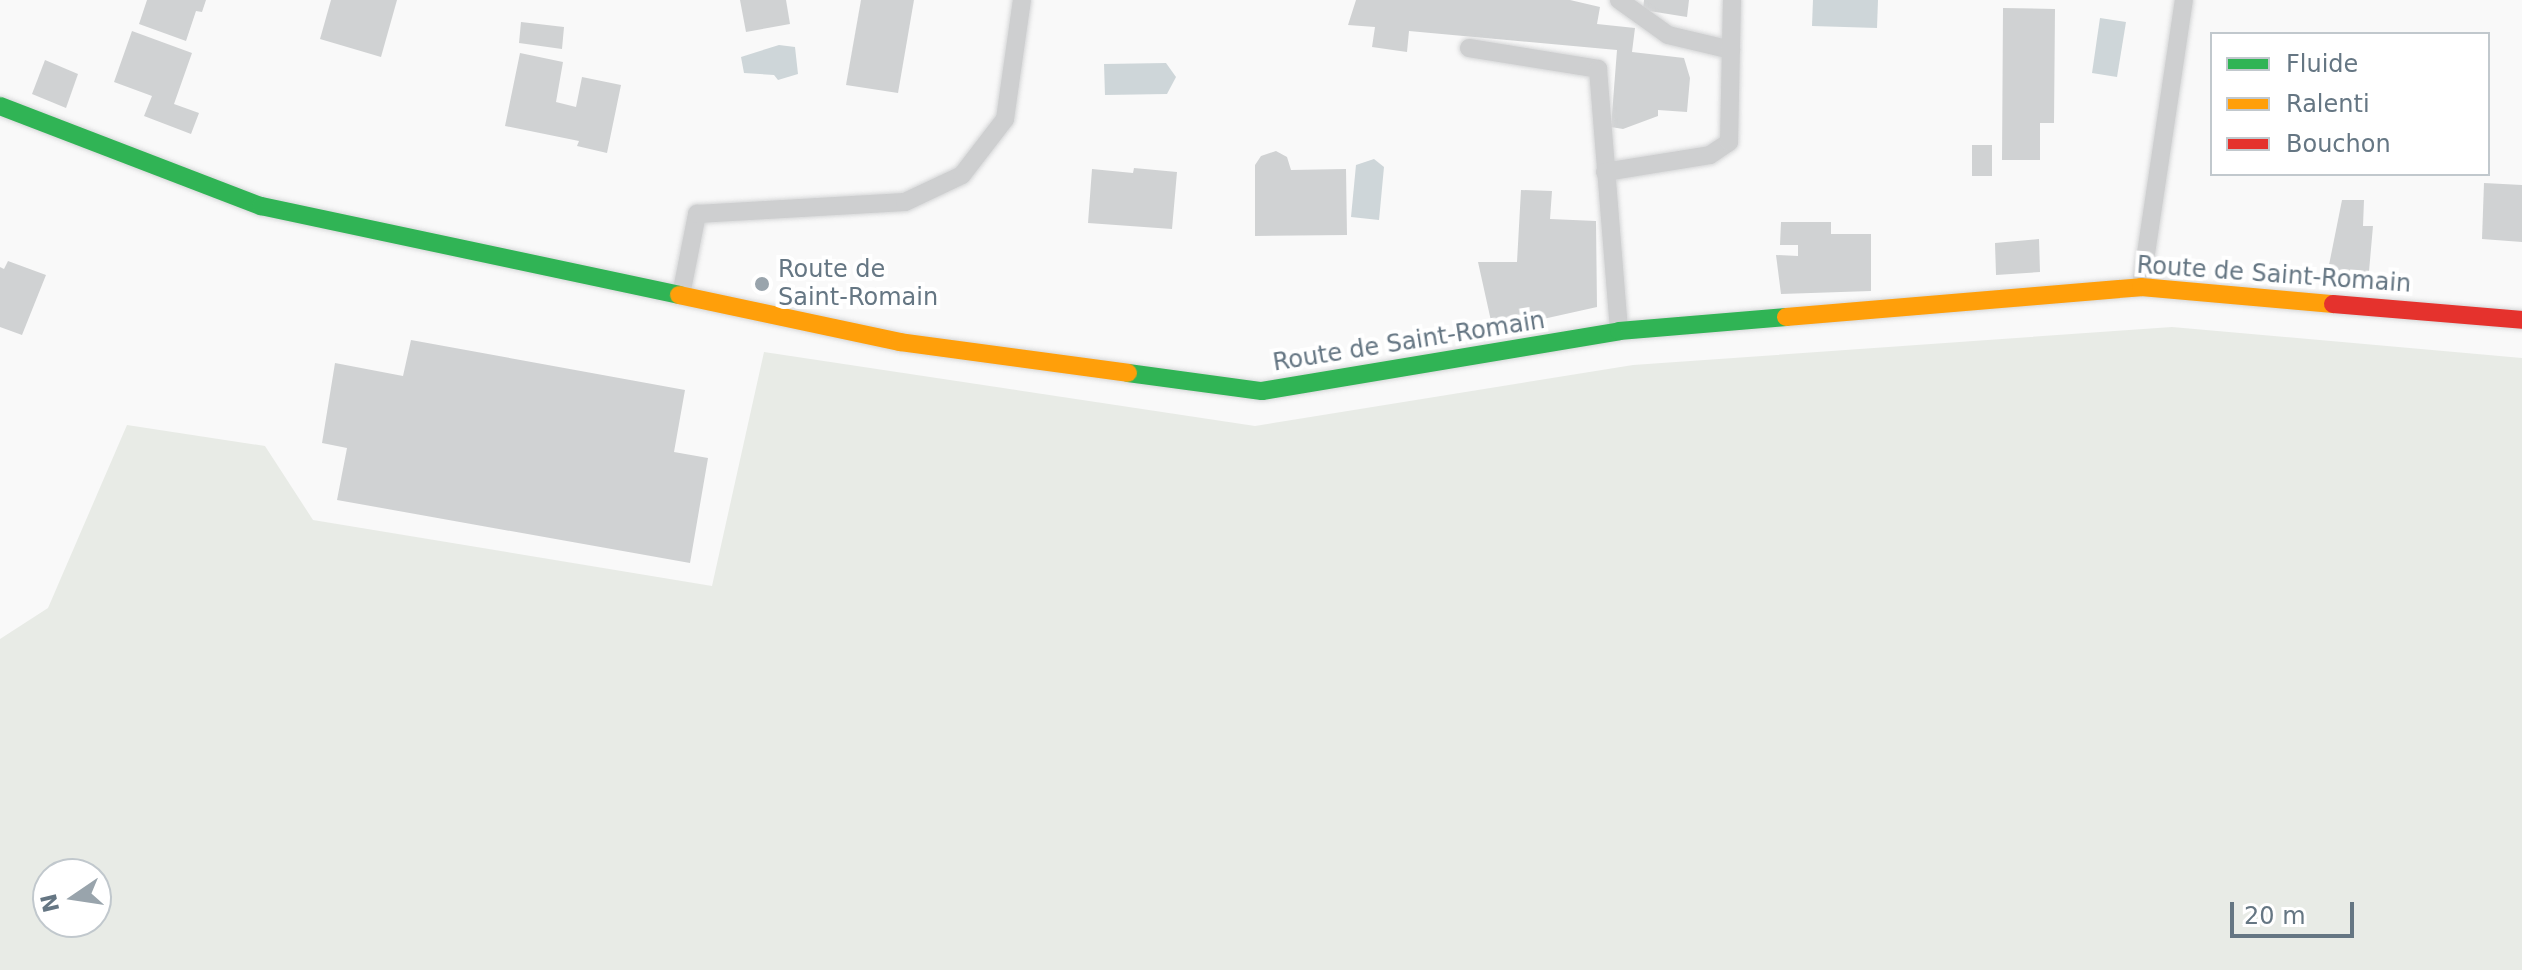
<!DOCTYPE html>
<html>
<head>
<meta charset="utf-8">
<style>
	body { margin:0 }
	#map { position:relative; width:2522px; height:970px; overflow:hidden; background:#f9f9f9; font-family:"DejaVu Sans",sans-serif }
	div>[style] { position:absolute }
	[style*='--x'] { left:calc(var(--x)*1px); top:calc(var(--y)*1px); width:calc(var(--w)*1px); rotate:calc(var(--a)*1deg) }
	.green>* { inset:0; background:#e8ebe6 }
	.water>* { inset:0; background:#ced6d9 }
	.building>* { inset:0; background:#d0d2d3 }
	.roads { filter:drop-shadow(0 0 2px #d5d6d7) drop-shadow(0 0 2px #d5d6d7) }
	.lane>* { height:18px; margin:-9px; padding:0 9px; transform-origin:9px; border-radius:9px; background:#cecfd0 }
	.fast>* { height:18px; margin:-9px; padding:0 9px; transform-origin:9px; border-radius:9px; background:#30b455 }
	.slow>* { height:18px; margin:-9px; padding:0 9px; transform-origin:9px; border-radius:9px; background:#ff9f0a }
	.jam>* { height:18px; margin:-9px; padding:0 9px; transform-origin:9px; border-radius:9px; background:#e5322d }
	.dots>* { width:22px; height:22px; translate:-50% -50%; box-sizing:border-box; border:4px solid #fff; border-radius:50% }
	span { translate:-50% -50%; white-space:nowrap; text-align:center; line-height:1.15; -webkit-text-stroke:8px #fff; paint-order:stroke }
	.poi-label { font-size:24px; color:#657683 }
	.left { translate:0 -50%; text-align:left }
	.street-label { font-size:24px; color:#657683 }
	.legend { position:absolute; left:2210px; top:32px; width:280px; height:144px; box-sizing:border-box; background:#fff; border:2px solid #c1c8cd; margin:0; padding:10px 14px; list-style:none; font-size:24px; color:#657683 }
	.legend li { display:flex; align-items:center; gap:16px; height:40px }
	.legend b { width:40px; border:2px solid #c1c8cd }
	.north { position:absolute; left:32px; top:858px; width:80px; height:80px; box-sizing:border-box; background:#fff; border:2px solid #c1c8cd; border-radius:50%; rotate:257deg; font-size:22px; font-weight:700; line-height:32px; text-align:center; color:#657683 }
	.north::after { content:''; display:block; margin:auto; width:28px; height:36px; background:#99a4ac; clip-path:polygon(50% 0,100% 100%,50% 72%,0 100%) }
	.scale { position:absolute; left:2230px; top:902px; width:124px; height:36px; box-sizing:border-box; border:4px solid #657683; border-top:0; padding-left:10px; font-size:24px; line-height:28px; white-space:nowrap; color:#657683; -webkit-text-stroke:6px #fff; paint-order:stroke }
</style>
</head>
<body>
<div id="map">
	<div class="green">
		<div style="clip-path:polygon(evenodd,2172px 327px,2522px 358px,2522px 970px,0 970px,0 639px,48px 608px,127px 425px,265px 446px,313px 520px,712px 586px,764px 352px,1255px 426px,1633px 365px,2172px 327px,48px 874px,96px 874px,96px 922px,48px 922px,48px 874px)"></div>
	</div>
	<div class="water">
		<div style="clip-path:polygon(1813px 0,1878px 0,1877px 28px,1812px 26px)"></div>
		<div style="clip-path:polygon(2100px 18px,2126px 22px,2117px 77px,2092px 73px)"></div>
		<div style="clip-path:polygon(779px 45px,795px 47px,798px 74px,778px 80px,774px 75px,744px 73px,741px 57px)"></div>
		<div style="clip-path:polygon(1166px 63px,1176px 77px,1167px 94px,1105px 95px,1104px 64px)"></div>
		<div style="clip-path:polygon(1374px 159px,1384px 167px,1379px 220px,1351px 217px,1356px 165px)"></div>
	</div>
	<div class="building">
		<div style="clip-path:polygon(147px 0,206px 0,202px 12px,196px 11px,186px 41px,139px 24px)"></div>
		<div style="clip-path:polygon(331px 0,397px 0,381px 57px,320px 39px)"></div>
		<div style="clip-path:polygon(740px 0,786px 0,790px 24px,746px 32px)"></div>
		<div style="clip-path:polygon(861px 0,914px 0,898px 93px,846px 85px)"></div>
		<div style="clip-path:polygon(1356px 0,1570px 0,1600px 7px,1597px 24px,1635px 28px,1632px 52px,1684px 58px,1690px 78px,1687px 112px,1658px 110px,1658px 116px,1623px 129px,1611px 127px,1617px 50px,1409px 31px,1407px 52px,1372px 47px,1375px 27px,1348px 25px)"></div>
		<div style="clip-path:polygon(1644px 0,1689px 0,1687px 17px,1643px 10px)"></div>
		<div style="clip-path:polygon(2003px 8px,2055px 9px,2054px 123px,2040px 123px,2040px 160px,2002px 160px)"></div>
		<div style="clip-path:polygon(521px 22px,564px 27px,562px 49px,519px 43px)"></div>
		<div style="clip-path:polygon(132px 31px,192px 53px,174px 104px,199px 113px,191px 134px,144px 116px,152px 96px,114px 82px)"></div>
		<div style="clip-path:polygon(520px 53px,563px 62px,556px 102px,576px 107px,582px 77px,621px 85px,607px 153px,577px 146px,579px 141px,505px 126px)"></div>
		<div style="clip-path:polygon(45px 60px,78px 74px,66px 108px,32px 94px)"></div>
		<div style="clip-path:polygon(1972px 145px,1992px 145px,1992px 176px,1972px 176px)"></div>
		<div style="clip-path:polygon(1276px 151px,1287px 157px,1291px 170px,1346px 169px,1347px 235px,1255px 236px,1255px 165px,1261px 156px)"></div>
		<div style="clip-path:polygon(1134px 168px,1177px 172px,1172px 229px,1088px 223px,1092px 169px,1133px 173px)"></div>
		<div style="clip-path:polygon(2484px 183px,2522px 185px,2522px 242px,2482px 239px)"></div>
		<div style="clip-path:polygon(1521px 190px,1552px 191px,1550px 219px,1596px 221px,1597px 307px,1493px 330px,1478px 262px,1517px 262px)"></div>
		<div style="clip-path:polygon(2342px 200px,2364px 200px,2363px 226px,2373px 226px,2368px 283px,2326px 280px)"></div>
		<div style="clip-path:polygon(1781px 222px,1831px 222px,1831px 234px,1871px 234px,1871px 291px,1781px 294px,1776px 255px,1798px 256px,1798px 245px,1780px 245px)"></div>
		<div style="clip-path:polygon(2039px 239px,2040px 272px,1996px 275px,1995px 243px)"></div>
		<div style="clip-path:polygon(8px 261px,46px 275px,22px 335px,0 327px,0 267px,4px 269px)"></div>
		<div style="clip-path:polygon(411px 340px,685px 390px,674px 452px,708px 458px,690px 563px,337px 500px,347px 448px,322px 443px,335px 363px,403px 376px)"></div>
	</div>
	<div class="roads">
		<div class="lane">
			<div style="--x:1619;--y:0;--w:60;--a:35.5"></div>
			<div style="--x:1668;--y:35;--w:65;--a:13.4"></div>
			<div style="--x:1469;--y:48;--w:131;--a:9.2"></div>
			<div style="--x:1598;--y:69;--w:263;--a:85.4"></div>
			<div style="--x:1605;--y:172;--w:106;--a:-9.2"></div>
			<div style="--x:1710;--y:155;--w:23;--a:-34"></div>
			<div style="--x:1729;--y:142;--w:142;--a:-88.8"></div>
			<div style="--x:2141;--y:287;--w:290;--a:-81.5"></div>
			<div style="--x:681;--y:295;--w:83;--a:-78.8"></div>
			<div style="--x:697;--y:214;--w:208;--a:-3.3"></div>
			<div style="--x:905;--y:202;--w:63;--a:-25.3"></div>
			<div style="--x:962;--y:175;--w:71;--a:-52.5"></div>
			<div style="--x:1005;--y:119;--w:120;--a:-81.9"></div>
		</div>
		<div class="fast">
			<div style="--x:0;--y:106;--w:280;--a:21"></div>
			<div style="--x:261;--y:206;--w:427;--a:12"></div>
			<div style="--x:1128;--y:373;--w:135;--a:7.7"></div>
			<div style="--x:1262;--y:391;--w:362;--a:-9.5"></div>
			<div style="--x:1619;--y:331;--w:168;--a:-4.8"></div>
		</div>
		<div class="slow">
			<div style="--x:679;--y:295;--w:226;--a:12"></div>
			<div style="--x:900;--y:342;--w:230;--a:7.7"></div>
			<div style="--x:1786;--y:317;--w:356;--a:-4.8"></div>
			<div style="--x:2141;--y:287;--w:193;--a:5.1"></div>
		</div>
		<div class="jam">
			<div style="--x:2333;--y:304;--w:190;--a:4.8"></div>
		</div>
	</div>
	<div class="dots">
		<div style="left:762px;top:284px;background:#99a4ac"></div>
	</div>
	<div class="poi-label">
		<span class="left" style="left:778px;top:284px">Route de<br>Saint-Romain</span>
	</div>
	<div class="street-label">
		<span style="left:2274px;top:275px;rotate:4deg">Route de Saint-Romain</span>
		<span style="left:1409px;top:342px;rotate:-9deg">Route de Saint-Romain</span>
	</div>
	<ul class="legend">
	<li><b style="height:10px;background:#30b455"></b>Fluide</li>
	<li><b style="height:10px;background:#ff9f0a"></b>Ralenti</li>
	<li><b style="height:10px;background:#e5322d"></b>Bouchon</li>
	</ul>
	<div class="north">N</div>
	<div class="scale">20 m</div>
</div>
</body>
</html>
